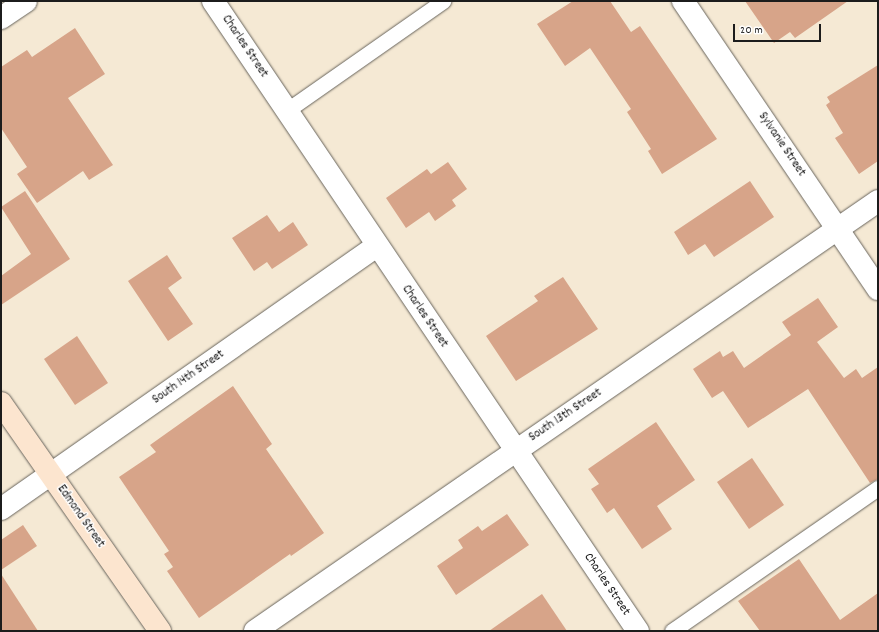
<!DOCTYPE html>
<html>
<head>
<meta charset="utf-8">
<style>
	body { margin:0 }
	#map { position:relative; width:879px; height:632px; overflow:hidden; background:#f5e9d4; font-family:Dekko,sans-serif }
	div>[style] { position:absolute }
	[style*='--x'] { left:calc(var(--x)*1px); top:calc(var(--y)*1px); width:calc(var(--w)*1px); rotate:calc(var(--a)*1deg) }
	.building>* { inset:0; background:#d7a489 }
	.roads { filter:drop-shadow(0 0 1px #68645c) drop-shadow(0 0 1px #68645c) }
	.lane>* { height:15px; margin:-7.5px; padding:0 7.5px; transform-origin:7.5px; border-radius:7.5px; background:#fff }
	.street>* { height:22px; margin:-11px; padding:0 11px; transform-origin:11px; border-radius:11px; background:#fff }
	.secondary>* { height:22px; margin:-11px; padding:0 11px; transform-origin:11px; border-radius:11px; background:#fce5cf }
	span { translate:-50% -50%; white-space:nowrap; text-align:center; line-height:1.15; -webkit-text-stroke:3px #fff; paint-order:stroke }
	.street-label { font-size:13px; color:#1c1c1c }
	.frame { position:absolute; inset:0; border:2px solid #1c1c1c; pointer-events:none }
	.scale { position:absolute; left:733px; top:24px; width:88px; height:18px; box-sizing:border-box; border:2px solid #1c1c1c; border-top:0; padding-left:5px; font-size:12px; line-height:14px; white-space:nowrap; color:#1c1c1c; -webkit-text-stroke:3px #fff; paint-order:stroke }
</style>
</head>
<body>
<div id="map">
	<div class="building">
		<div style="clip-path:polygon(573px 1px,610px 1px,631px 32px,640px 26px,717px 139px,662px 174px,648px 151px,651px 149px,627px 112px,631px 109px,590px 48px,565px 66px,537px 24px)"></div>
		<div style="clip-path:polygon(745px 1px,848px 1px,795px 38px,790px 32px,774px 43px)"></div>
		<div style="clip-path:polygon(75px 28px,105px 74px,68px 98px,113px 165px,89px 180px,83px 171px,37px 203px,17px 174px,27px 167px,1px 128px,1px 67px,27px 50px,32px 57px)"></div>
		<div style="clip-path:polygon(878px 65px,878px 161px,859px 174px,835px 138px,843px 133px,826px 105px,830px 102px,827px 97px)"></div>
		<div style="clip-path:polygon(448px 162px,467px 189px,452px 200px,456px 206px,435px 221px,429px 212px,406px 228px,386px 198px,427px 169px,431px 174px)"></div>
		<div style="clip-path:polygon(750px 181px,774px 217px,714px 257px,705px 244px,688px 255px,674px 232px)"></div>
		<div style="clip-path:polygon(25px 191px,70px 259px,1px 305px,1px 276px,31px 254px,1px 207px)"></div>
		<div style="clip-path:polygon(267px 215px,279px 232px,293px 222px,308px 245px,272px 269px,267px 262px,254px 271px,232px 238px)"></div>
		<div style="clip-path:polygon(167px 255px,182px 278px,168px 288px,193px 324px,168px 341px,128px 281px)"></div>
		<div style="clip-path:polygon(563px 277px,598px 329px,516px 381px,486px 336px,538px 301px,534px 296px)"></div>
		<div style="clip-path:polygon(818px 298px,838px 327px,817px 342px,844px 378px,856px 369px,862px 378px,878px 367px,878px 479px,870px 483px,808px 389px,748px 428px,723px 391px,712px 398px,693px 369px,720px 351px,723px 357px,733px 351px,744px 368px,791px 335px,782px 322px)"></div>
		<div style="clip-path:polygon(77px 336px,108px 383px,75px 405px,44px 359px)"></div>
		<div style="clip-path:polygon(233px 386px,272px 444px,266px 449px,324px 533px,291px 556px,290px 554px,199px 618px,167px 571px,173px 567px,164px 554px,169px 551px,119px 477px,156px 452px,150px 445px)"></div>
		<div style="clip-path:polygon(656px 422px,695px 480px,657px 506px,672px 529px,642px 549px,614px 508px,607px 513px,591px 489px,599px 484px,588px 469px)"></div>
		<div style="clip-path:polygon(752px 458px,784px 505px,749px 529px,717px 482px)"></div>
		<div style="clip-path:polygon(507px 514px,529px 545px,456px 595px,437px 566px,463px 548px,458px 540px,478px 526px,482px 531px)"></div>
		<div style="clip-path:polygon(23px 525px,37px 546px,1px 570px,1px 540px)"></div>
		<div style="clip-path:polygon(799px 559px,840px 620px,878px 593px,878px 631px,760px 631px,738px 601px)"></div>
		<div style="clip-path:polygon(1px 574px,38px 631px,1px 631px)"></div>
		<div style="clip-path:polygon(542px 594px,567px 631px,489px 631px)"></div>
	</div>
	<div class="roads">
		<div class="lane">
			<div style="--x:286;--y:111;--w:192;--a:-35"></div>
			<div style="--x:672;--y:631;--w:251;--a:-34.8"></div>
		</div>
		<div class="street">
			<div style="--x:213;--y:1;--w:760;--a:56"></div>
			<div style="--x:683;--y:1;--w:348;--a:55.9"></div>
			<div style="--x:1;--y:18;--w:30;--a:-34"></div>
			<div style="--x:1;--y:509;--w:459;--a:-35"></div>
			<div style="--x:255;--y:631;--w:757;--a:-34.61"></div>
		</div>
		<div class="secondary">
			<div style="--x:1;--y:403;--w:278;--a:55.1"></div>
		</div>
	</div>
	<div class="street-label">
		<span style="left:244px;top:47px;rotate:56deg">Charles Street</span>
		<span style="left:781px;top:145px;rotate:56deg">Sylvanie Street</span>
		<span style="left:424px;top:317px;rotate:56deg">Charles Street</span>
		<span style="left:189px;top:378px;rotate:-35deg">South 14th Street</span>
		<span style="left:566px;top:416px;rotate:-34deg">South 13th Street</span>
		<span style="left:80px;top:517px;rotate:55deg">Edmond Street</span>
		<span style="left:606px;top:585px;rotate:56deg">Charles Street</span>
	</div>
	<div class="frame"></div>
	<div class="scale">20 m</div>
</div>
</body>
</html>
